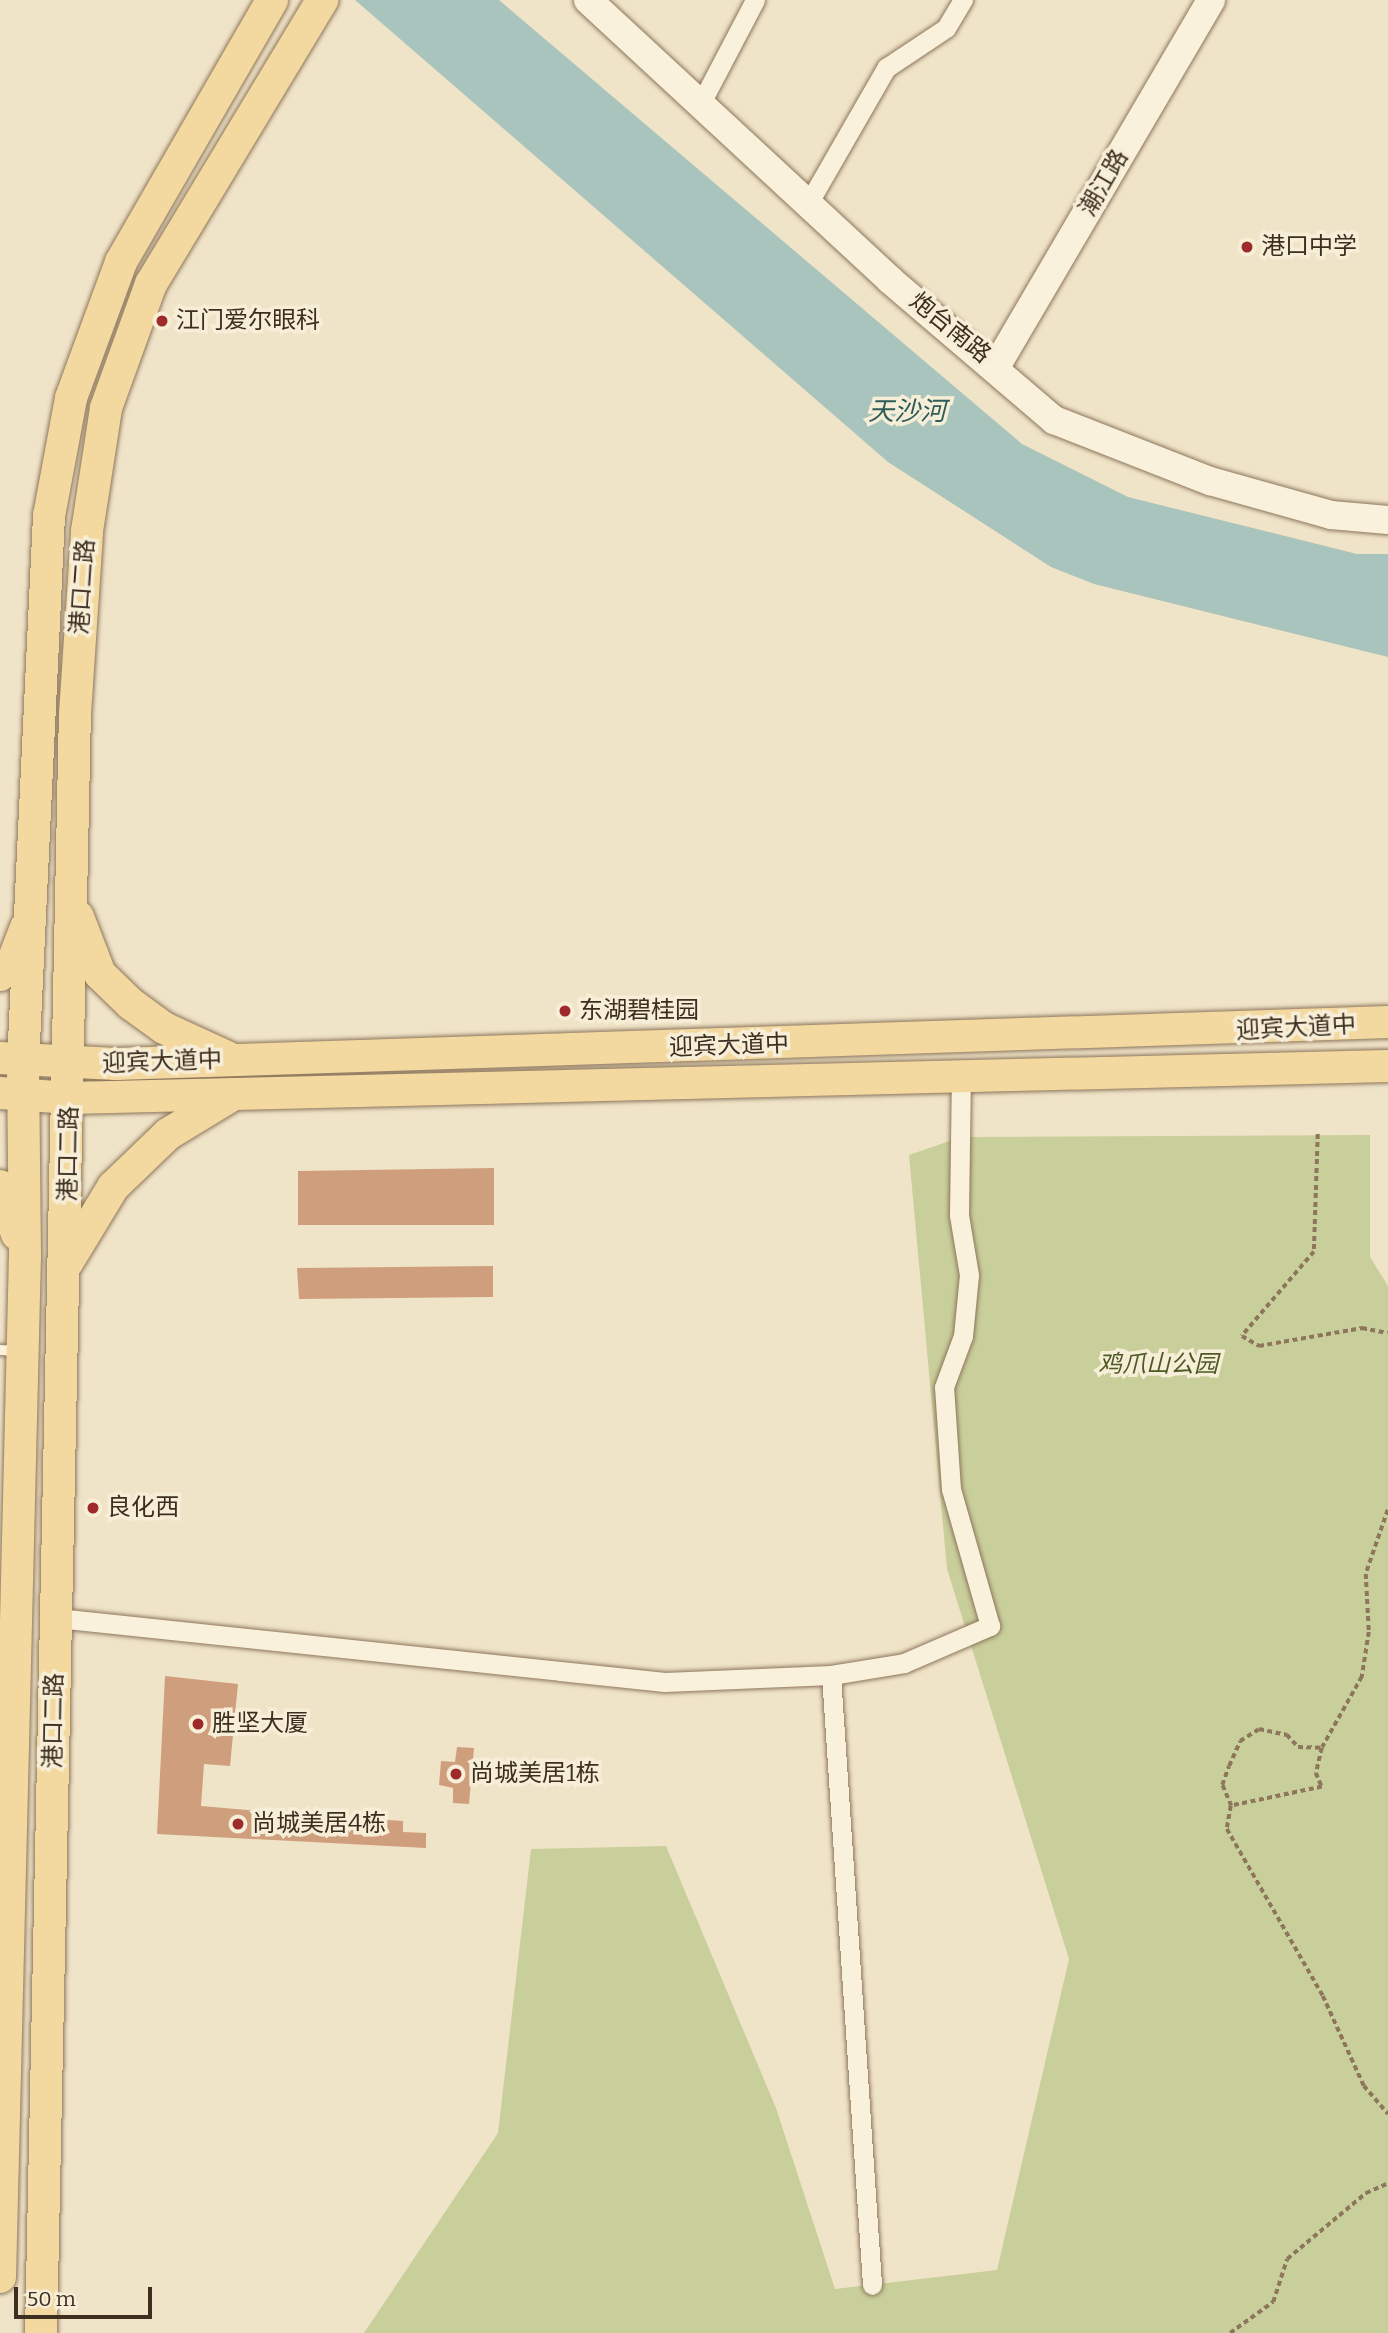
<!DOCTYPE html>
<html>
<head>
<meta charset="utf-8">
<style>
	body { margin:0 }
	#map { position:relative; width:1388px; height:2333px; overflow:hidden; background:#f0e4c8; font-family:Bitter,"Noto Sans SC",serif }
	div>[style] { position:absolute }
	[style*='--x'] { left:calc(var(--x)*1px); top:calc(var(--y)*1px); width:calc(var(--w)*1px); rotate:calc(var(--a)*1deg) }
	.green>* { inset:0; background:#c9cf9b }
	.water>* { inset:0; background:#a9c4bc }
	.building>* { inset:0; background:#cf9f7d }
	.path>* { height:3.5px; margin-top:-1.75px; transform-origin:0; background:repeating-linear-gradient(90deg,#8d765c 0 5px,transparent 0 8.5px) }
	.roads { filter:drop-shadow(0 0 2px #8d765c) drop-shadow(0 0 2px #8d765c) }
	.lane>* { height:10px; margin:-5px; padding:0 5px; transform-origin:5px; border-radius:5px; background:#faf1dc }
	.street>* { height:19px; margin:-9.5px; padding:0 9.5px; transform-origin:9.5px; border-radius:9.5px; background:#faf1dc }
	.secondary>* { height:28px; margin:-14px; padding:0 14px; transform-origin:14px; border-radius:14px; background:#faf1dc }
	.primary>* { height:32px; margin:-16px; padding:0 16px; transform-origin:16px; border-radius:16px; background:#f3d9a0 }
	.dots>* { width:19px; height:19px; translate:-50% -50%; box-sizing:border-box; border:4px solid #f7eed8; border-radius:50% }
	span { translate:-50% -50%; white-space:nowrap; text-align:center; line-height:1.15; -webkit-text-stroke:7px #f7eed8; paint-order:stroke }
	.street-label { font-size:24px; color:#3d2e20 }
	.poi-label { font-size:24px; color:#3d2e20 }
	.left { translate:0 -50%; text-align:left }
	.park-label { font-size:24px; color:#4d5a26; font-style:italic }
	.water-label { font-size:26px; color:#2f5d5a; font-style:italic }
	.scale { position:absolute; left:14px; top:2287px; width:138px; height:32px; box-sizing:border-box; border:4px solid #3d2e20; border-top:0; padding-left:9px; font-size:21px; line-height:24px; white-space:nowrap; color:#3d2e20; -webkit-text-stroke:5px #f7eed8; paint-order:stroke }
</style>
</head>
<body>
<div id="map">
	<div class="green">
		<div style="clip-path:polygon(1370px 1135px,1370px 1257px,1388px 1286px,1388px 2333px,364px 2333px,498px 2133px,531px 1849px,666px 1846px,776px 2108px,835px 2289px,997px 2270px,1069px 1959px,947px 1569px,909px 1155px,961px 1137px)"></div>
	</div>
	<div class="water">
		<div style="clip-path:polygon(355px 0,499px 0,1022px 444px,1128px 497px,1357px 554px,1388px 554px,1388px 657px,1094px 584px,1051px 567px,888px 462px)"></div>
	</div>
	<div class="building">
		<div style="clip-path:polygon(494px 1168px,494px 1225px,298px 1225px,298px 1171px)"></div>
		<div style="clip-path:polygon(493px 1266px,493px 1297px,299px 1299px,297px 1268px)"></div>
		<div style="clip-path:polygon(165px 1676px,238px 1684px,230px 1766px,204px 1764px,201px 1806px,258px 1811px,259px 1824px,299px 1826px,300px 1815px,331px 1817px,331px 1829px,372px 1828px,373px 1819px,403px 1821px,403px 1832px,426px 1833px,426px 1848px,157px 1834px)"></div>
		<div style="clip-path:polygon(457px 1747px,474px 1748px,469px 1804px,453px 1803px,453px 1788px,439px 1785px,441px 1761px,455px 1762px)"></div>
	</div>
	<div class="path">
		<div style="--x:1318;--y:1134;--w:118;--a:91.9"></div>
		<div style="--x:1314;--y:1252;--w:111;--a:130.6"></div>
		<div style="--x:1242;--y:1336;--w:20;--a:30"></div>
		<div style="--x:1259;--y:1346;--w:105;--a:-9.9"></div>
		<div style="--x:1362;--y:1328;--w:26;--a:11"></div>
		<div style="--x:1388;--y:1510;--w:68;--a:109"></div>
		<div style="--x:1366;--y:1574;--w:58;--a:87"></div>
		<div style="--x:1369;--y:1632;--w:46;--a:98.8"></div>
		<div style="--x:1362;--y:1677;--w:81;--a:119.4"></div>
		<div style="--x:1322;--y:1748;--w:26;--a:103"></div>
		<div style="--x:1316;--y:1773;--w:15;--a:67"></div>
		<div style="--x:1322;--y:1787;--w:93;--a:168.2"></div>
		<div style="--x:1231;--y:1806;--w:23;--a:100"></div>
		<div style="--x:1227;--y:1829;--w:193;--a:60.1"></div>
		<div style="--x:1323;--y:1996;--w:99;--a:65.5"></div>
		<div style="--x:1364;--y:2086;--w:37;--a:49"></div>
		<div style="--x:1231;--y:1806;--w:23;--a:-113"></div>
		<div style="--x:1222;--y:1785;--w:20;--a:-70"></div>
		<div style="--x:1229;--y:1766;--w:27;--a:-66"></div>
		<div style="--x:1240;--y:1741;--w:22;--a:-32"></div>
		<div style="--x:1259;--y:1729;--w:29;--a:12"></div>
		<div style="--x:1287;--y:1735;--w:16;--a:47"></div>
		<div style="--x:1298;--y:1747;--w:24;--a:2"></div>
		<div style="--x:1230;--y:2333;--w:53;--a:-35.8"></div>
		<div style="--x:1273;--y:2302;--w:45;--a:-72"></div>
		<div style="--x:1287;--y:2259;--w:103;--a:-39.9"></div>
		<div style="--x:1366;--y:2193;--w:24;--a:-24"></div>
	</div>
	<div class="roads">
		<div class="lane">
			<div style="--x:0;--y:1350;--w:18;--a:3"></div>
		</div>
		<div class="street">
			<div style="--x:702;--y:101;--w:114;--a:-62.3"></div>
			<div style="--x:809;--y:202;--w:155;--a:-60.1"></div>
			<div style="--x:886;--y:68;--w:72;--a:-33.7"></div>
			<div style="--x:946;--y:28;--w:33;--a:-59"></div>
			<div style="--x:57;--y:1618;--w:611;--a:6.01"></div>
			<div style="--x:665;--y:1682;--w:166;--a:-2.4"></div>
			<div style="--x:831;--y:1675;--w:74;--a:-9.3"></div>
			<div style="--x:904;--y:1663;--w:94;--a:-23.3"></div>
			<div style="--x:990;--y:1626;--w:142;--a:-105.9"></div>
			<div style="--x:951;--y:1489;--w:102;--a:-93.9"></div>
			<div style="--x:944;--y:1387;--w:54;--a:-69.6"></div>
			<div style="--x:963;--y:1336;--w:61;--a:-84.4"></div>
			<div style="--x:969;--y:1275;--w:61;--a:-99.5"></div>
			<div style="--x:959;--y:1215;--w:138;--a:-89.2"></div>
			<div style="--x:831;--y:1675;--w:611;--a:86.15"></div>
		</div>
		<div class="secondary">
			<div style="--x:588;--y:0;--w:412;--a:42.8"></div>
			<div style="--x:890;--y:280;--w:216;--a:40.5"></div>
			<div style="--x:1054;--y:420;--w:168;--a:21.4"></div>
			<div style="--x:1210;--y:481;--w:126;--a:15.7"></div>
			<div style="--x:1331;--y:515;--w:57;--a:5"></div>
			<div style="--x:997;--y:365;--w:423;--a:-59.6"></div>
		</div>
		<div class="primary">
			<div style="--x:78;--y:917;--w:61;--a:68.9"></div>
			<div style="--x:100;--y:974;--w:43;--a:44.1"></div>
			<div style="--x:131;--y:1004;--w:41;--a:36"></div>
			<div style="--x:164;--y:1028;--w:69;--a:24.7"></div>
			<div style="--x:0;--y:975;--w:19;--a:-47"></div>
			<div style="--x:13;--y:961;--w:36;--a:-69"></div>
			<div style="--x:0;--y:1058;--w:116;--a:3"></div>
			<div style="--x:116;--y:1064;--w:1273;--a:-1.89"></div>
			<div style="--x:0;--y:1093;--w:70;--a:4.1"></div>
			<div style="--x:70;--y:1098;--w:1318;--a:-1.39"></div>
			<div style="--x:0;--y:1186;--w:51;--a:70.5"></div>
			<div style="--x:67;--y:1263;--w:89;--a:-58.8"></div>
			<div style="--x:113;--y:1187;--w:76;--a:-43.9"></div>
			<div style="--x:168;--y:1134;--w:77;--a:-31.2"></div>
			<div style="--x:0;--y:2277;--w:1020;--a:-88.6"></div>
			<div style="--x:25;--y:1257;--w:194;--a:-90.6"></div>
			<div style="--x:23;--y:1063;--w:548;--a:-87.28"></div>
			<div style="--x:49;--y:516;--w:120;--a:-79.4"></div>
			<div style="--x:71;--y:398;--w:145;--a:-69.8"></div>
			<div style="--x:121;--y:262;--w:302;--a:-60"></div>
			<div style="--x:41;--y:2333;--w:1619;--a:-88.8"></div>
			<div style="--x:75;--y:714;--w:183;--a:-86.2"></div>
			<div style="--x:87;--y:531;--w:124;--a:-81.2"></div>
			<div style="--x:106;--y:408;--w:132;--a:-70.1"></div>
			<div style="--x:151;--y:284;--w:332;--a:-58.9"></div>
		</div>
	</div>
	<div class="dots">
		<div style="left:1247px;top:247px;background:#9e2a2b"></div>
		<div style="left:162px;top:321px;background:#9e2a2b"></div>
		<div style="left:565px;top:1011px;background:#9e2a2b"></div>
		<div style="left:93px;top:1508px;background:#9e2a2b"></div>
		<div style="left:198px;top:1724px;background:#9e2a2b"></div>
		<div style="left:456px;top:1774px;background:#9e2a2b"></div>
		<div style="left:238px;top:1824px;background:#9e2a2b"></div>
	</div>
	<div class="street-label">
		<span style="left:1104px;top:183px;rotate:-60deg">潮江路</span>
		<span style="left:950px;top:328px;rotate:39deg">炮台南路</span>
		<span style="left:83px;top:587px;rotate:-86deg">港口二路</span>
		<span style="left:1296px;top:1028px;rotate:-3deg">迎宾大道中</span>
		<span style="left:729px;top:1046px;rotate:-2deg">迎宾大道中</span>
		<span style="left:162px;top:1062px;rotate:-2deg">迎宾大道中</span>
		<span style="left:69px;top:1154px;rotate:-89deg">港口二路</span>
		<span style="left:54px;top:1721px;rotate:-89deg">港口二路</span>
	</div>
	<div class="poi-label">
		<span class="left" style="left:1261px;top:247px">港口中学</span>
		<span class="left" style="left:176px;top:321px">江门爱尔眼科</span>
		<span class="left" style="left:579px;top:1011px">东湖碧桂园</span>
		<span class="left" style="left:107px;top:1508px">良化西</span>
		<span class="left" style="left:212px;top:1724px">胜坚大厦</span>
		<span class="left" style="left:470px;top:1774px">尚城美居1栋</span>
		<span class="left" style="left:252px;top:1824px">尚城美居4栋</span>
	</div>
	<div class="park-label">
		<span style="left:1158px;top:1365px">鸡爪山公园</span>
	</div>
	<div class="water-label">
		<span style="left:907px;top:412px">天沙河</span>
	</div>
	<div class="scale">50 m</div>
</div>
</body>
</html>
